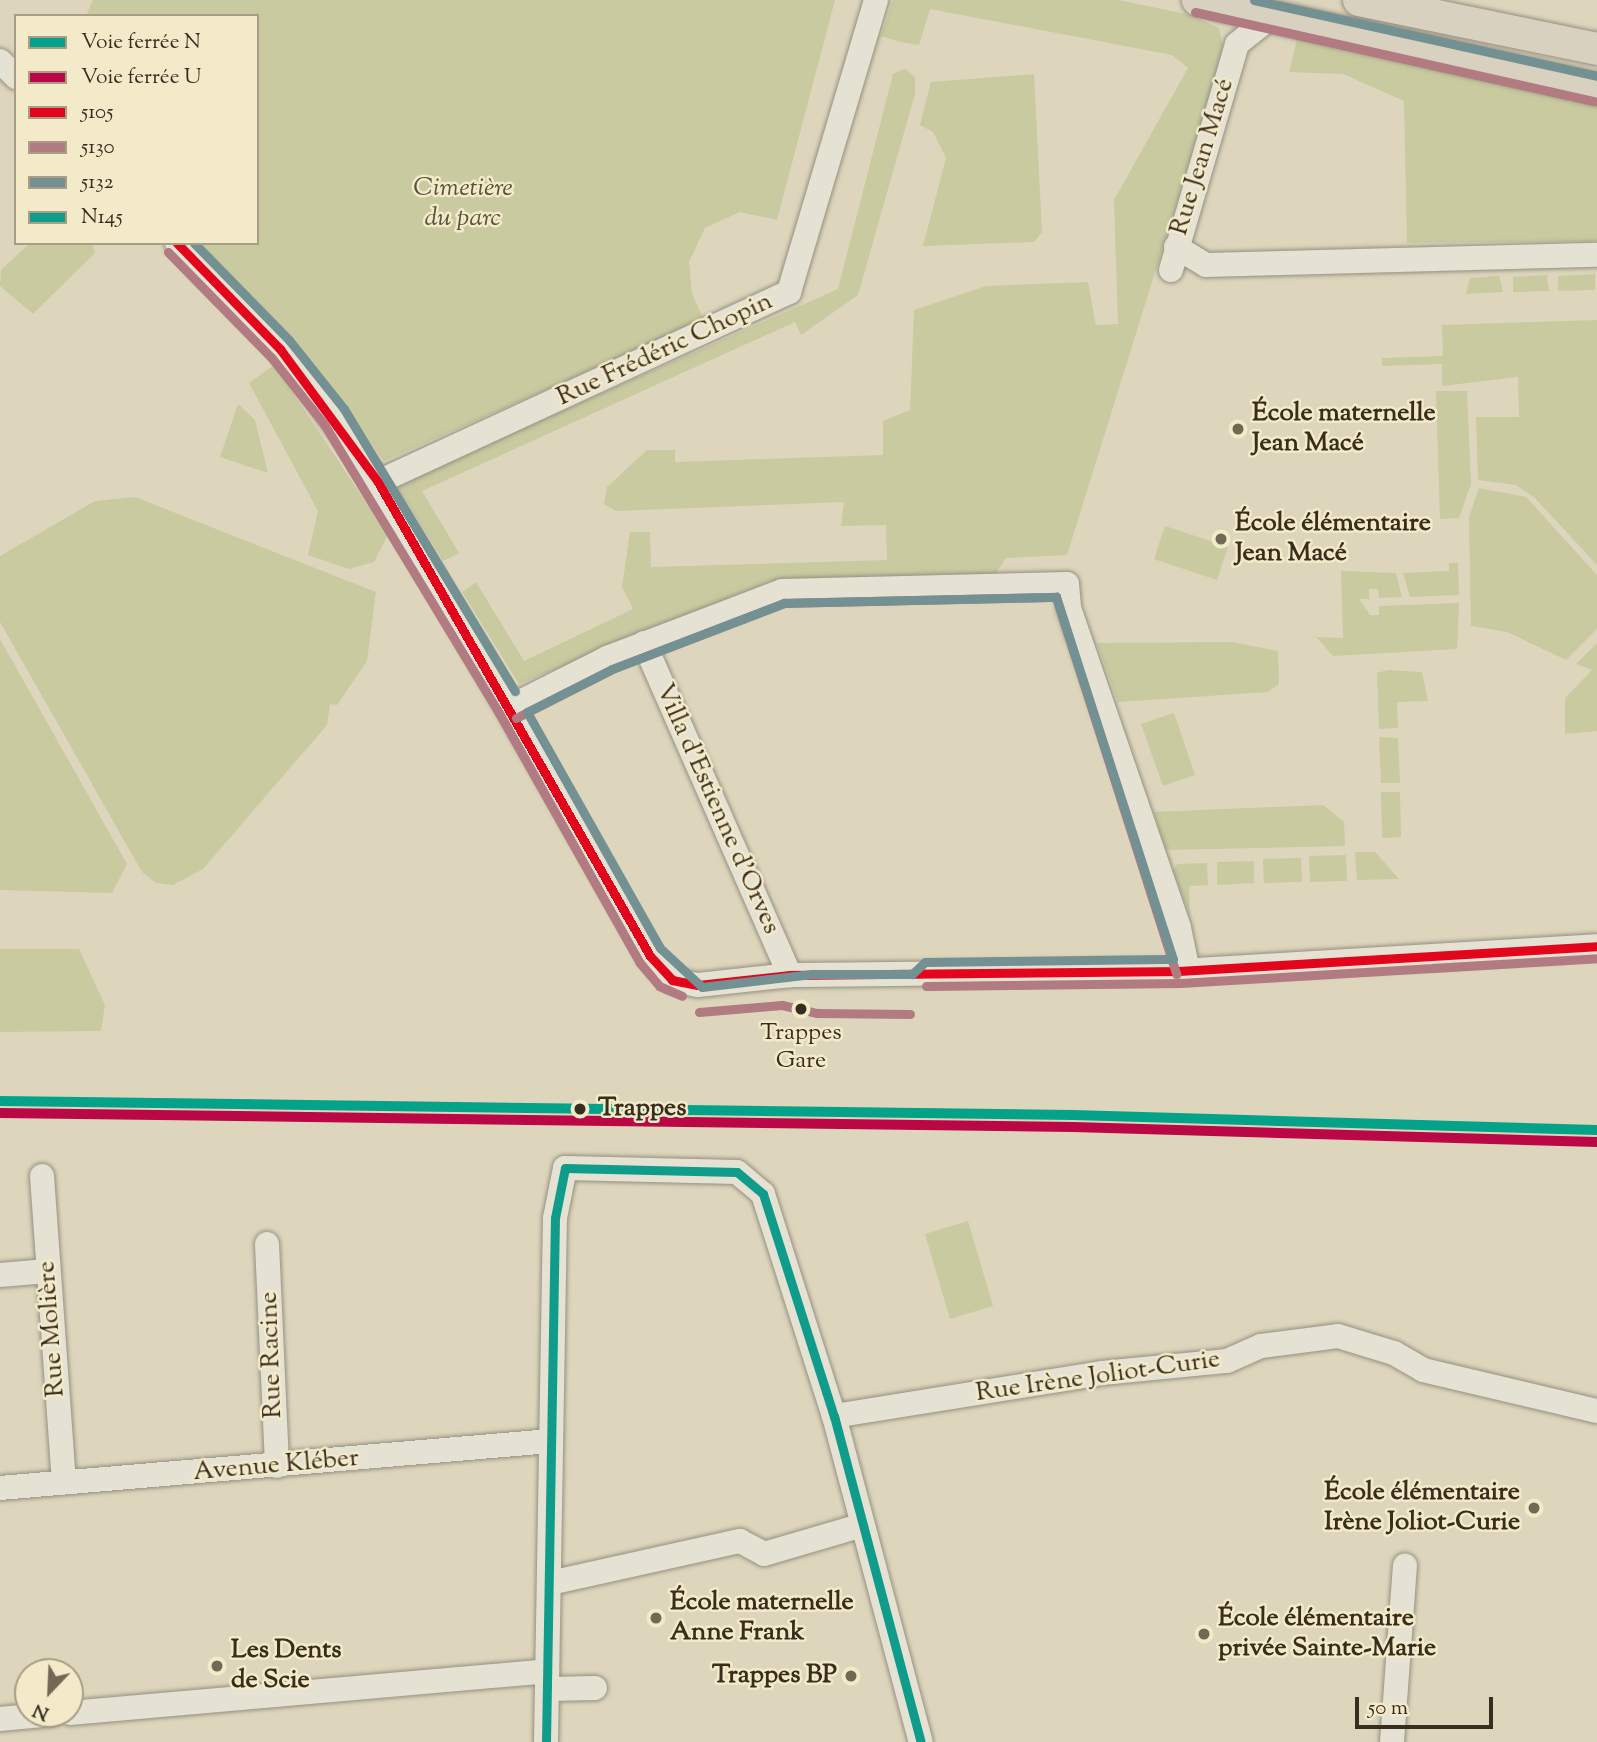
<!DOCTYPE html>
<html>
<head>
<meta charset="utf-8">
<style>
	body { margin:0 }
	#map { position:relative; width:1597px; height:1742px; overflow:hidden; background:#ded6bc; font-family:"Sorts Mill Goudy",serif }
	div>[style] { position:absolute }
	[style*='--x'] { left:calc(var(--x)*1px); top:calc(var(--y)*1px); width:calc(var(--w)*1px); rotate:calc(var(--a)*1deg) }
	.green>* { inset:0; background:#c9caa0 }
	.roads { filter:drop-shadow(0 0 2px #959080) drop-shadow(0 0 2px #959080) }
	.minor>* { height:24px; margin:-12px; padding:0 12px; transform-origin:12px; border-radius:12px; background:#e5e1d3 }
	.major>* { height:32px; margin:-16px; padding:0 16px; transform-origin:16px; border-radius:16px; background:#d9d1bf }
	.bus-1>* { height:9px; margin:-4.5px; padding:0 4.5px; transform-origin:4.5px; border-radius:4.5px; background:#e3051b }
	.bus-2>* { height:9px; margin:-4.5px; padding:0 4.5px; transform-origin:4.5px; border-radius:4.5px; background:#b17b81 }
	.bus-3>* { height:9px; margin:-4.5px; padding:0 4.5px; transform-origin:4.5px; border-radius:4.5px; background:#739192 }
	.bus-4>* { height:9px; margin:-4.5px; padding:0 4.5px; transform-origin:4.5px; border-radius:4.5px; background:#0f9c8a }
	.rail-1>* { height:10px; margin:-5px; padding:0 5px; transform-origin:5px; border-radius:5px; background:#03a289 }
	.rail-2>* { height:10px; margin:-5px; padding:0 5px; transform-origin:5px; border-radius:5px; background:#b90845 }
	.dots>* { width:19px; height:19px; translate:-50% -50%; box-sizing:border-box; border:4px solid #f3eaca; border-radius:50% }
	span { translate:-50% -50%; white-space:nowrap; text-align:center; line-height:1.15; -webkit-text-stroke:5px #f3eaca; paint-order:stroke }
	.bus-label { font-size:24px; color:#392d1e }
	.street-label { font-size:26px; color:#392d1e }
	.park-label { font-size:26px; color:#585239; font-style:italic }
	.poi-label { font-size:26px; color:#392d1e; font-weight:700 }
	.left { translate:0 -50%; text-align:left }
	.right { translate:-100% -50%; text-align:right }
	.stop-label { font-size:26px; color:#392d1e; font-weight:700 }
	.legend { position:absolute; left:14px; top:14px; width:245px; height:231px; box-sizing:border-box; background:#f3eaca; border:2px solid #a99e85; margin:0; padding:9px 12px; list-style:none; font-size:21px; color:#392d1e }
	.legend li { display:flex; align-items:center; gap:14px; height:35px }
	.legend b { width:35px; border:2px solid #a99e85 }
	.north { position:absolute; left:14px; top:1658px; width:70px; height:70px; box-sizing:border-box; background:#f3eaca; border:2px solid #a99e85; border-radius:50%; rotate:203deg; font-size:19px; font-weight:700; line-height:28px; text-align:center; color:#392d1e }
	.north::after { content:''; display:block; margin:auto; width:24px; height:32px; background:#736855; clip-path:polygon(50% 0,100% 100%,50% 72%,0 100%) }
	.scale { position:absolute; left:1355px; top:1697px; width:138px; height:32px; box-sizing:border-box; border:4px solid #392d1e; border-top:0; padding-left:9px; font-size:21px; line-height:24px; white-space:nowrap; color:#392d1e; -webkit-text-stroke:5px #f3eaca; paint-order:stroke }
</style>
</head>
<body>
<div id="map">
	<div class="green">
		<div style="clip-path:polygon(93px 0,835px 0,777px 220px,740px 212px,705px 228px,689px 262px,692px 294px,704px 320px,384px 461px,322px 379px,197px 243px,257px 243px,257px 16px,86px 16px)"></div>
		<div style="clip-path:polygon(893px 0,1118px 0,1191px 15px,1219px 28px,1224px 51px,1067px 555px,1006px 558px,995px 575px,771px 581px,519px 684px,462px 592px,476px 582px,524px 661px,633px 609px,622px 587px,630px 532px,650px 532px,651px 567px,887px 560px,886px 525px,841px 526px,844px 502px,616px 511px,604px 504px,607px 487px,647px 450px,675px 450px,675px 462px,883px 455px,883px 421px,910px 410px,914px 310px,986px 286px,1088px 282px,1096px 325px,1118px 324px,1114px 200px,1188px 68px,1172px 55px,930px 9px,919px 45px,901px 42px,881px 36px)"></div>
		<div style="clip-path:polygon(1298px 35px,1597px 105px,1597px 241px,1407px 243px,1404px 101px,1343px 74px,1289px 72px)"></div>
		<div style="clip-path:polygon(905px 69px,915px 77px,915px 94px,858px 295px,801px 335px,795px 322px,422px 491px,459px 553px,443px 561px,396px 484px,838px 289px,893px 74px)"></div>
		<div style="clip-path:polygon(1034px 74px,1042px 232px,1034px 242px,923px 246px,946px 158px,933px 132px,920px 125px,931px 82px)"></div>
		<div style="clip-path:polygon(30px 243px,92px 243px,95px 253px,33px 314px,0 286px,1px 270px)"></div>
		<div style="clip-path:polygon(1595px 274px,1595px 290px,1558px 291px,1558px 276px)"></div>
		<div style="clip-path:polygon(1547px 275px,1549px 291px,1513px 292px,1513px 277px)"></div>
		<div style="clip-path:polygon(1499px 276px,1503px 292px,1466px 294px,1470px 278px)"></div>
		<div style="clip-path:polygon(1597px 320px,1597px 565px,1534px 497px,1516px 485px,1478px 480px,1476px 417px,1519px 417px,1518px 377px,1442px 386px,1442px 364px,1382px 366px,1382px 358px,1443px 356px,1442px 325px)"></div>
		<div style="clip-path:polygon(274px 365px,388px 535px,374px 562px,349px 569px,308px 555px,318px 511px,249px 383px)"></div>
		<div style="clip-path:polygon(1436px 391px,1467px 391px,1471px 484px,1459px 518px,1440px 519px)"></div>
		<div style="clip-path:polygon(238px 404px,255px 420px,268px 473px,220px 457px)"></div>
		<div style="clip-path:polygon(1479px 488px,1526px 497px,1597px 575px,1597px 629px,1566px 660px,1507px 632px,1471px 626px,1469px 517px)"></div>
		<div style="clip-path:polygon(135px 497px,376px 592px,367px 661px,337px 705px,330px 704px,327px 725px,203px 869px,173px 885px,156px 883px,142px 872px,0 622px,0 556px,95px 501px)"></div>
		<div style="clip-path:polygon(1165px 526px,1228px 547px,1217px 580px,1154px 559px)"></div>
		<div style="clip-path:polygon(1449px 563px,1458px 563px,1459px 595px,1410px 597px,1403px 573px,1449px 571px)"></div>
		<div style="clip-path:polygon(1341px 571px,1396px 573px,1402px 597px,1379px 598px,1378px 589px,1369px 589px,1369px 599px,1359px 599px,1370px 615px,1379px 615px,1379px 606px,1459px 603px,1457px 649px,1333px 656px,1316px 637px,1343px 638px)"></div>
		<div style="clip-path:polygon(0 639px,127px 864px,112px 893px,0 890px)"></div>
		<div style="clip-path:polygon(1232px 642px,1278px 651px,1279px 684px,1268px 692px,1118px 702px,1097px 643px)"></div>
		<div style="clip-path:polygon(1597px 643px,1597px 731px,1565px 734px,1565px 698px,1592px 670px,1576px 664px)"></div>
		<div style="clip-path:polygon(1388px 670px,1422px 672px,1428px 701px,1397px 702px,1398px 728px,1379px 729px,1377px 673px)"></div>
		<div style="clip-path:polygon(1174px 713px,1195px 775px,1163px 786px,1141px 724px)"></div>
		<div style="clip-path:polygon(1379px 737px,1398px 738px,1400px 783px,1381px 783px)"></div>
		<div style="clip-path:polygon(1381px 792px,1400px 792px,1401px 837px,1382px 838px)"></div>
		<div style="clip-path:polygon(1323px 805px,1344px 822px,1345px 846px,1166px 850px,1154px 812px)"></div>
		<div style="clip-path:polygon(1355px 852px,1375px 852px,1399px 879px,1357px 880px)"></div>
		<div style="clip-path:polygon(1346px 855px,1347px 881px,1310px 882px,1309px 856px)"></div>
		<div style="clip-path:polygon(1301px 858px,1302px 882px,1264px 883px,1263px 859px)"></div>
		<div style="clip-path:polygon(1254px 861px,1254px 883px,1217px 885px,1217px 862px)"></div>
		<div style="clip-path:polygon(1207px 863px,1208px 885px,1189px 886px,1190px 916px,1173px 871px,1177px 864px)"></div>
		<div style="clip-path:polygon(0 949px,79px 949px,105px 1005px,101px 1031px,0 1032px)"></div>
		<div style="clip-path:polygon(968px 1221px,993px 1306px,950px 1319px,925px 1234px)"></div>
	</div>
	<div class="roads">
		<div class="minor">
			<div style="--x:0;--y:61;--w:23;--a:45"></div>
			<div style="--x:177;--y:243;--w:148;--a:45.8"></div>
			<div style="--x:280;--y:349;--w:165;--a:53.6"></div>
			<div style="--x:378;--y:482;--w:546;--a:60.15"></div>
			<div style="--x:650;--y:956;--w:33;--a:47"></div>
			<div style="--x:672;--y:980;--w:26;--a:11"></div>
			<div style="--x:698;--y:985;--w:93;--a:-6.2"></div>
			<div style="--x:790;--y:975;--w:389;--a:-0.6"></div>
			<div style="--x:1179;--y:971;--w:419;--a:-3.4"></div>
			<div style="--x:1176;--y:247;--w:35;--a:31"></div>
			<div style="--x:1206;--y:265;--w:391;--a:-1.5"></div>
			<div style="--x:1171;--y:270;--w:235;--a:-73.7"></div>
			<div style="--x:1237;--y:44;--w:45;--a:-38.7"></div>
			<div style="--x:378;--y:482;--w:453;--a:-24.8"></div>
			<div style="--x:789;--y:292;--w:305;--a:-73.4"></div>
			<div style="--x:644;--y:643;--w:363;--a:66.3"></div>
			<div style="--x:510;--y:707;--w:109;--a:-26.8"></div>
			<div style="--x:607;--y:658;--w:187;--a:-20.9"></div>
			<div style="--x:782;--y:591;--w:285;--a:-1.4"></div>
			<div style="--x:1067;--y:584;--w:24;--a:85"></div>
			<div style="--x:1069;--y:608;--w:338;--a:71"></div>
			<div style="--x:1179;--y:928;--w:44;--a:78.2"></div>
			<div style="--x:42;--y:1176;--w:307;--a:85.9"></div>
			<div style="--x:267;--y:1244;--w:222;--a:87.4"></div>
			<div style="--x:0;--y:1275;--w:47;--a:-4.9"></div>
			<div style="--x:834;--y:1416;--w:271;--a:-9.1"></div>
			<div style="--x:1102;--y:1373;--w:126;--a:-5.5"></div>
			<div style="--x:1227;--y:1361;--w:37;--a:-24"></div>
			<div style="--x:1261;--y:1346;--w:78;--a:-7.4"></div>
			<div style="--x:1338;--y:1336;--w:59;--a:16.9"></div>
			<div style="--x:1394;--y:1353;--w:34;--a:30"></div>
			<div style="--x:1423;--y:1370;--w:179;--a:13.3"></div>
			<div style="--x:0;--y:1488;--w:553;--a:-4.88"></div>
			<div style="--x:550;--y:1583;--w:195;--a:-12.5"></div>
			<div style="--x:740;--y:1541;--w:27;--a:28"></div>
			<div style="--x:764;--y:1554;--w:103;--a:-16.3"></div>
			<div style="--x:547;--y:1689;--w:48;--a:-1.2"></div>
			<div style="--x:70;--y:1713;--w:479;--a:-5"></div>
			<div style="--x:0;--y:1719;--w:53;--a:-5.4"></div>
			<div style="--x:546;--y:1742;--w:524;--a:-89.02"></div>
			<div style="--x:555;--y:1218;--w:51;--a:-78.7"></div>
			<div style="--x:565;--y:1168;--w:172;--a:1.3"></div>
			<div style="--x:737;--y:1172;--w:34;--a:40"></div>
			<div style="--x:763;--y:1194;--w:233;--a:72.3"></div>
			<div style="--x:834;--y:1416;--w:337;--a:75.1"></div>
			<div style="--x:1392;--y:1742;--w:177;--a:-85.8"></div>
		</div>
		<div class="major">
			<div style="--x:1198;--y:0;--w:409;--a:12.6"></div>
			<div style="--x:1359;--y:0;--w:243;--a:11.6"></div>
		</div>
	</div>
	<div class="bus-1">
		<div style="--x:177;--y:243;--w:148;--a:45.8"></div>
		<div style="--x:280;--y:349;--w:165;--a:53.6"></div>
		<div style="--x:378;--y:482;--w:546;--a:60.15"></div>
		<div style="--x:650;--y:956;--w:33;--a:47"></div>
		<div style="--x:672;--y:980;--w:26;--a:11"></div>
		<div style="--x:698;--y:985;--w:93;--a:-6.2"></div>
		<div style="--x:790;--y:975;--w:389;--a:-0.6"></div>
		<div style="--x:1179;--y:971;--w:419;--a:-3.4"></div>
	</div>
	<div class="bus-2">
		<div style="--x:1195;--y:12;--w:409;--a:12.6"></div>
		<div style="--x:168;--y:252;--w:147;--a:45.6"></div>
		<div style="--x:271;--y:357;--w:85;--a:51.7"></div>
		<div style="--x:324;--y:424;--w:338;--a:58.8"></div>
		<div style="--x:499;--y:713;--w:287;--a:60.6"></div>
		<div style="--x:640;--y:963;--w:30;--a:50"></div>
		<div style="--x:659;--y:986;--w:25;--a:23"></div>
		<div style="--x:516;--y:718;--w:108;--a:-27"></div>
		<div style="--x:612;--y:669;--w:184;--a:-21"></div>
		<div style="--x:784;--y:603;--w:272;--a:-1.3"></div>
		<div style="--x:1056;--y:597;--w:396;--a:72.3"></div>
		<div style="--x:926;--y:986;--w:254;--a:-0.7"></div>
		<div style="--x:1180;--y:983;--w:418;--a:-3.4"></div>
		<div style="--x:699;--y:1012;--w:83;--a:-4.8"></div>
		<div style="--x:782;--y:1005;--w:36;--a:13"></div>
		<div style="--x:817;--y:1013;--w:93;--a:0.6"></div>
	</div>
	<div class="bus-3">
		<div style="--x:1254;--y:0;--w:351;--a:12.5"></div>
		<div style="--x:194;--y:243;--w:136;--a:45.6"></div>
		<div style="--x:289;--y:340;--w:88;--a:51.4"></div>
		<div style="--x:344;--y:409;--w:330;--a:58.8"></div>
		<div style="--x:1056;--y:597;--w:380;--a:72.1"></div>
		<div style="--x:1173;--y:959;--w:248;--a:179.3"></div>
		<div style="--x:925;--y:962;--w:18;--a:137"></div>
		<div style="--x:912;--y:974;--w:100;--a:180"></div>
		<div style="--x:812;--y:974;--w:111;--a:173.3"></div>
		<div style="--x:702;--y:987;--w:57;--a:-137.1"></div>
		<div style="--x:660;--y:948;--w:271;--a:-119.4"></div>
		<div style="--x:527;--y:712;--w:95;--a:-26.8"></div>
		<div style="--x:612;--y:669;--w:184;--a:-21"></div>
		<div style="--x:784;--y:603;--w:272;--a:-1.3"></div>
	</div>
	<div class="bus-4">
		<div style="--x:565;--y:1168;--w:172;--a:1.3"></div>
		<div style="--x:737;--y:1172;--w:34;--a:40"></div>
		<div style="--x:763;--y:1194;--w:233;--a:72.3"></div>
		<div style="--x:834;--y:1416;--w:337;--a:75.1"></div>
		<div style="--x:546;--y:1742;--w:524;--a:-89.02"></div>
		<div style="--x:555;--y:1218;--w:51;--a:-78.7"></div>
	</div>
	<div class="rail-1">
		<div style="--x:0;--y:1101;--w:1073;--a:0.75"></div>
		<div style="--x:1073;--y:1115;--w:524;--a:1.64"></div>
	</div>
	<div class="rail-2">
		<div style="--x:0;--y:1113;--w:1073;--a:0.75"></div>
		<div style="--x:1073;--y:1127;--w:524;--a:1.64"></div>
	</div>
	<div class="dots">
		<div style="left:1238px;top:429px;background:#736855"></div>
		<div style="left:1221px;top:539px;background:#736855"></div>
		<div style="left:801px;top:1009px;background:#392d1e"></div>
		<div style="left:580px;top:1109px;background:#392d1e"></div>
		<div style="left:1534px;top:1508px;background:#736855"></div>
		<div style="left:656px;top:1618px;background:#736855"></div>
		<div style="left:1204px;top:1634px;background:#736855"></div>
		<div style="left:217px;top:1666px;background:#736855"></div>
		<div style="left:851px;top:1676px;background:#736855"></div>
	</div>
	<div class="bus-label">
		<span style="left:801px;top:1048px">Trappes<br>Gare</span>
	</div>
	<div class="street-label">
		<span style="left:1203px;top:157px;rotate:-73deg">Rue Jean Macé</span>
		<span style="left:665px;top:350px;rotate:-25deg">Rue Frédéric Chopin</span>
		<span style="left:717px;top:809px;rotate:66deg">Villa d'Estienne d'Orves</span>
		<span style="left:52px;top:1329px;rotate:-94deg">Rue Molière</span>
		<span style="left:272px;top:1355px;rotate:-92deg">Rue Racine</span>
		<span style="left:1098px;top:1377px;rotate:-8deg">Rue Irène Joliot-Curie</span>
		<span style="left:276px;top:1466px;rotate:-5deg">Avenue Kléber</span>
	</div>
	<div class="park-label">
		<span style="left:463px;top:204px">Cimetière<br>du parc</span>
	</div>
	<div class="poi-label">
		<span class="left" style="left:1252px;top:429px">École maternelle<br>Jean Macé</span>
		<span class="left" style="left:1235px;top:539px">École élémentaire<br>Jean Macé</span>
		<span class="right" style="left:1520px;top:1508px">École élémentaire<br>Irène Joliot-Curie</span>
		<span class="left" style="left:670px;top:1618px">École maternelle<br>Anne Frank</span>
		<span class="left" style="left:1218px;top:1634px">École élémentaire<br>privée Sainte-Marie</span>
		<span class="left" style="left:231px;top:1666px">Les Dents<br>de Scie</span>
		<span class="right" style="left:837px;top:1676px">Trappes BP</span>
	</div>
	<div class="stop-label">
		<span class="left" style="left:598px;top:1109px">Trappes</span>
	</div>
	<ul class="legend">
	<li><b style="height:9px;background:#03a289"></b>Voie ferrée N</li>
	<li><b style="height:9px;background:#b90845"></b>Voie ferrée U</li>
	<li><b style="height:9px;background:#e3051b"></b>5105</li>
	<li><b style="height:9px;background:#b17b81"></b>5130</li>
	<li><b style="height:9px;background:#739192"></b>5132</li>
	<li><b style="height:9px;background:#0f9c8a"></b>N145</li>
	</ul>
	<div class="north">N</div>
	<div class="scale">50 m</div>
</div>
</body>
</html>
